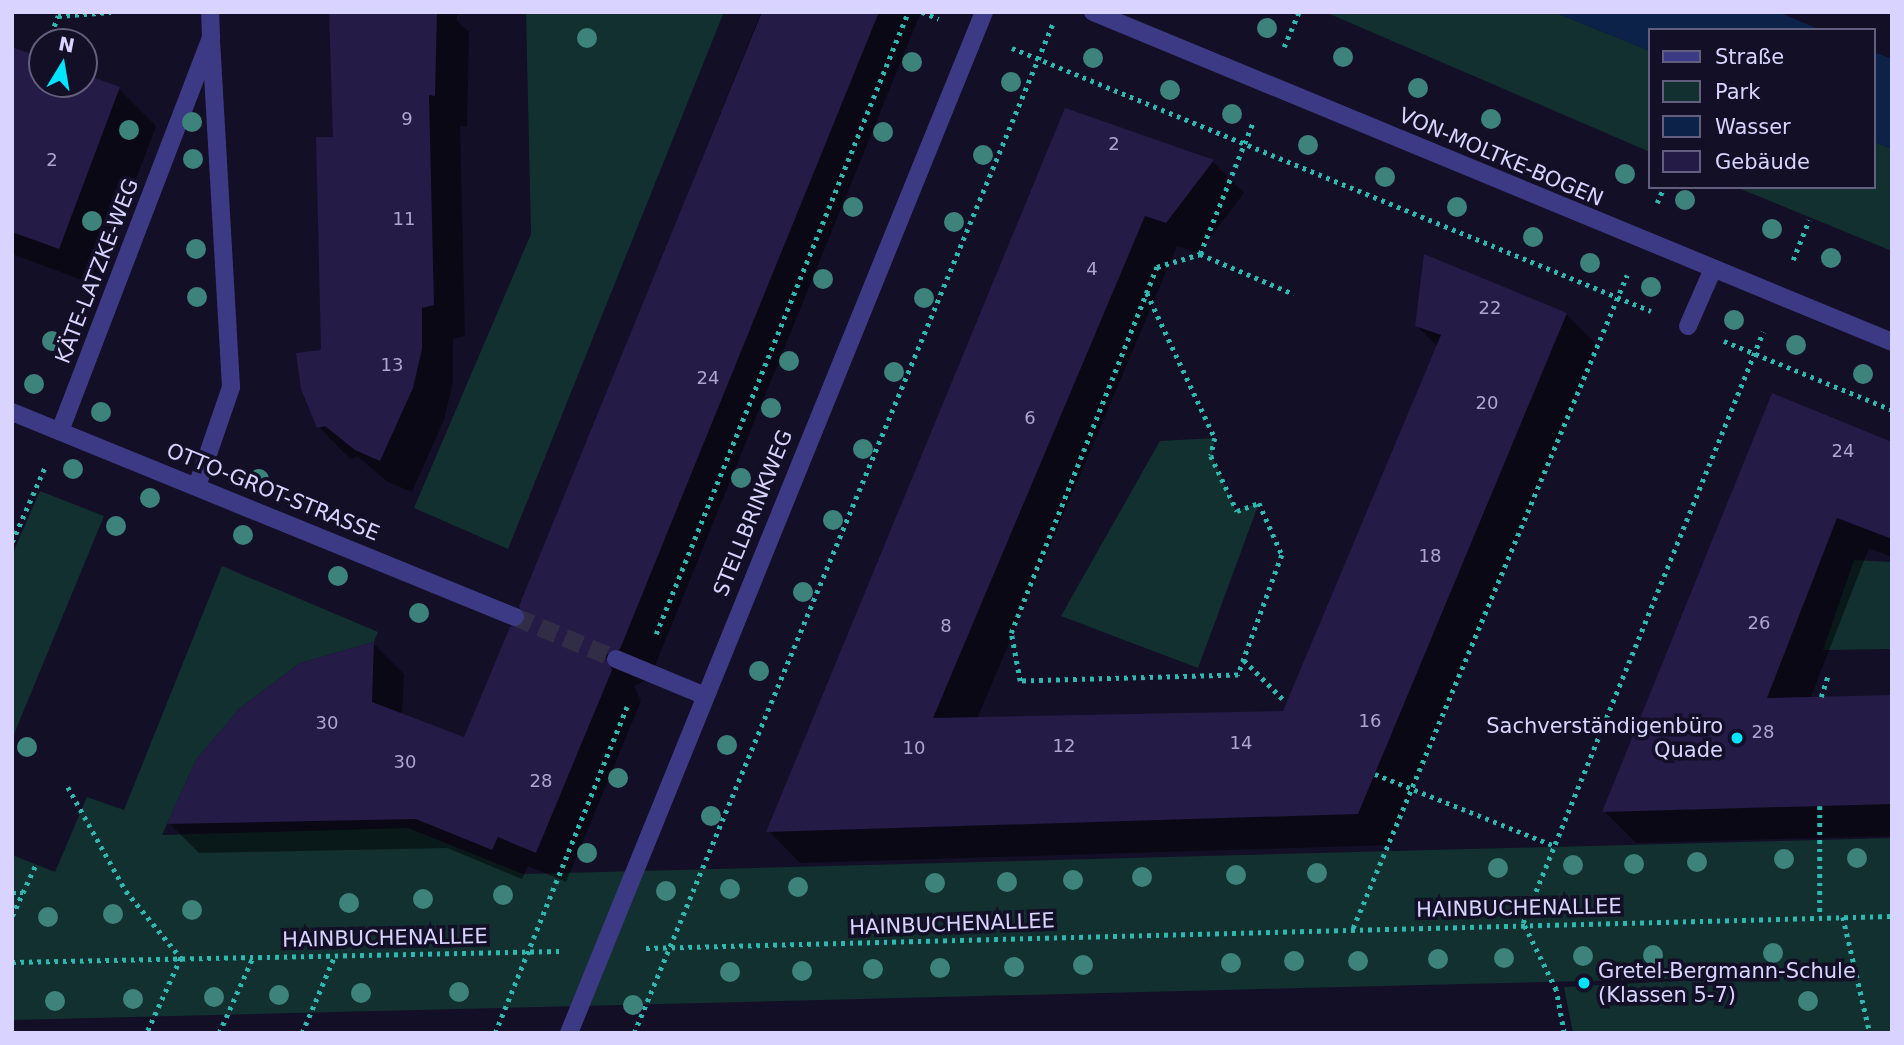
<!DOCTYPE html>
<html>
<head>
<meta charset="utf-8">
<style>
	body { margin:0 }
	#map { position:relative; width:1904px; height:1045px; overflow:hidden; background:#130f26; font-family:"DejaVu Sans",sans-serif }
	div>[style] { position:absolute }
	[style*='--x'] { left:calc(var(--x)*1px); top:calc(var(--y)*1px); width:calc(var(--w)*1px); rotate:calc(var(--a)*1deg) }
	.green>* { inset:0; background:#12302f }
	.water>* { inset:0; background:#0c2248 }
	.shadow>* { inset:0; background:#0007 }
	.building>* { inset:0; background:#241b47 }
	.minor-tunnel>* { height:18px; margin-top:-9px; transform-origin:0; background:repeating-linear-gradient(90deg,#312d47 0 18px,transparent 0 27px) }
	.path>* { height:4.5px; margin-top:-2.25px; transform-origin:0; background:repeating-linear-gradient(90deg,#2fb8b0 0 3.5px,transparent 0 8.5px) }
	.minor>* { height:18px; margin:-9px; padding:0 9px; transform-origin:9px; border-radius:9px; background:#3d3a85 }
	.trees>* { width:20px; height:20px; margin:-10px; border-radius:50%; background:#3d827b }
	.dots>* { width:19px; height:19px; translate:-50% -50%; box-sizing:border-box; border:4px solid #130f26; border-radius:50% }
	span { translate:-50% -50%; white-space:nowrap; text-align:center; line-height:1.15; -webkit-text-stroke:7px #130f26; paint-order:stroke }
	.number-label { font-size:18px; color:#aca6d1 }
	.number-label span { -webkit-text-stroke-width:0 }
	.street-label { font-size:21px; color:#d9d4ff }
	.poi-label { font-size:21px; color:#d9d4ff }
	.right { translate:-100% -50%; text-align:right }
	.left { translate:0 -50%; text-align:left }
	.frame { position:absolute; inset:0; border:14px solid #d9d4ff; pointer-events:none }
	.legend { position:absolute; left:1648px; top:28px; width:228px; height:161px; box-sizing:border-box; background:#130f26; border:2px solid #625e7d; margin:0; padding:9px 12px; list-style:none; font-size:21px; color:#d9d4ff }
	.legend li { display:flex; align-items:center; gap:14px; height:35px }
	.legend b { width:35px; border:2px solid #625e7d }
	.north { position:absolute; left:28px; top:28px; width:70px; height:70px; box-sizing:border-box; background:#130f26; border:2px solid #625e7d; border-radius:50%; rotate:11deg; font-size:19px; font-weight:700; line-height:28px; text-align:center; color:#d9d4ff }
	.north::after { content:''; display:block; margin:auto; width:24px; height:32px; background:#00e5ff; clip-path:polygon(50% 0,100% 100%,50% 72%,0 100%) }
</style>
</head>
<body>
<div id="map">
	<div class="green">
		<div style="clip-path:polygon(526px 12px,724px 12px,508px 549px,414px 508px,531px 234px)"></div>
		<div style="clip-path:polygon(1325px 12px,1554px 12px,1650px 51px,1650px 152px)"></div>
		<div style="clip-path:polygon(1874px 142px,1892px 149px,1892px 251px,1736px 187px,1874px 187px)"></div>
		<div style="clip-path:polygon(1215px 438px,1212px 456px,1236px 511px,1259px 503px,1198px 668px,1061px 616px,1160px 441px)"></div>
		<div style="clip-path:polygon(40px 491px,104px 516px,12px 739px,12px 555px)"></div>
		<div style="clip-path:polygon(1854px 560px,1892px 562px,1892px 649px,1823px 650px)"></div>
		<div style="clip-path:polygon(222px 566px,378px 632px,374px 642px,300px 663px,239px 709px,196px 760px,162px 835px,408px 828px,523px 874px,1892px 838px,1892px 1033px,1573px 1033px,1564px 987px,1749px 977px,12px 1020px,12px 855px,55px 872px,87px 797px,124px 810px)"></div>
	</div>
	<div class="water">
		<div style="clip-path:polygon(1554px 12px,1778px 12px,1821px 30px,1650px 30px,1650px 51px)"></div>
		<div style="clip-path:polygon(1874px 52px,1892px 59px,1892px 149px,1874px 142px)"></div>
	</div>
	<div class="shadow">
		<div style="clip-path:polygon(331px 12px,457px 12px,457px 21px,469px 32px,467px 127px,460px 126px,465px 336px,453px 339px,453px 382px,444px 420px,412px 492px,388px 482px,358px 457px,350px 459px,319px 427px,335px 138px)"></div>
		<div style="clip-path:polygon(761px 12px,921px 12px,650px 678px,634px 686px,641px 701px,566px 882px,528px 866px,522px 879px,447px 848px,199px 853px,169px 823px,374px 644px,404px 674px,402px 715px,465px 739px,528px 622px,521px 606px)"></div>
		<div style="clip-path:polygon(12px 49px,42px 60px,42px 84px,84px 84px,84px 76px,119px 89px,156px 126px,96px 285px,12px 254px)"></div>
		<div style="clip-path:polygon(1066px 110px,1213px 162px,1244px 193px,1198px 253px,1177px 246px,977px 719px,1284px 712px,1438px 347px,1417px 326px,1566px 314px,1598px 346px,1390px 845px,800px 863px,769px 831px)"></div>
		<div style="clip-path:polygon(1892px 443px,1892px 557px,1869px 548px,1810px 699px,1892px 697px,1892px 836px,1636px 843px,1605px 812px)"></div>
	</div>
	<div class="building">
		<div style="clip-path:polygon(329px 12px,437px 12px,435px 96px,429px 95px,434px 305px,422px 308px,422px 349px,413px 388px,380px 461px,355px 450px,325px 426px,317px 428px,301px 389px,296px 353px,321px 350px,316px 137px,333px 137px)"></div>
		<div style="clip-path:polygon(762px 12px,879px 12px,620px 649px,605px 655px,612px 670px,536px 853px,498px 837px,492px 850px,416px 819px,167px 824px,196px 760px,239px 709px,300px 663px,374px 642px,372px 702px,464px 737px,510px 627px,525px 622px,519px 606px)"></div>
		<div style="clip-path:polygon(12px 47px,42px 58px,42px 84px,84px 84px,84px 74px,120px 87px,59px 249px,12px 232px)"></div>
		<div style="clip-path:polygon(1065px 108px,1214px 160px,1166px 223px,1145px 216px,933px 718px,1283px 711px,1441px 335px,1415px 326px,1424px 254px,1567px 313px,1358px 814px,766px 832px)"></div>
		<div style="clip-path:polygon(1772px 393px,1892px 442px,1892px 539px,1837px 518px,1767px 698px,1892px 695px,1892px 804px,1602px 812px)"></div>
	</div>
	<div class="minor-tunnel">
		<div style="--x:515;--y:617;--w:109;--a:22.6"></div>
	</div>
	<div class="path">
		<div style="--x:922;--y:12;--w:18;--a:22"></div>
		<div style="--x:48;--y:42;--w:28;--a:-69"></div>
		<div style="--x:58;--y:16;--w:53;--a:-4.3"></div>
		<div style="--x:1284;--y:47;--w:38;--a:-67"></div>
		<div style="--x:1012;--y:48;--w:691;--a:22.37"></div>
		<div style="--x:1657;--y:203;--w:17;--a:-66"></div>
		<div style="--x:1200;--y:254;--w:102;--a:23.1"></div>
		<div style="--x:1793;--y:260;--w:43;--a:-68.2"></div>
		<div style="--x:1147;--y:293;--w:160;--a:64.9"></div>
		<div style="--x:1215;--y:438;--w:18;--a:103"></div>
		<div style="--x:1211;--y:456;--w:61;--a:64.7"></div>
		<div style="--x:1237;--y:511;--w:23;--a:-20"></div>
		<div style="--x:1259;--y:503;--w:57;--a:66.1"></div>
		<div style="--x:1282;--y:555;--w:128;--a:110.1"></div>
		<div style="--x:1238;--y:675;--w:218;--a:178.4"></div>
		<div style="--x:1020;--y:681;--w:49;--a:-100.6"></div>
		<div style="--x:1011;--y:633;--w:394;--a:-68.3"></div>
		<div style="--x:1157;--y:267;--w:45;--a:-16.8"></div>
		<div style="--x:1200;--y:254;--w:144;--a:-68.1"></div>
		<div style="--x:1724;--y:341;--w:182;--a:22.3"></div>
		<div style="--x:12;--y:542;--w:82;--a:-66.3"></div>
		<div style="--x:656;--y:634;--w:671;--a:-67.94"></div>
		<div style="--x:1244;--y:660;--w:59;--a:45"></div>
		<div style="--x:1821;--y:697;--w:23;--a:-72"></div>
		<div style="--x:1375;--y:774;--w:194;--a:21.8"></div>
		<div style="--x:68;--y:787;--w:119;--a:60.9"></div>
		<div style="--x:126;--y:891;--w:87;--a:50.6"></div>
		<div style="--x:181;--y:958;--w:82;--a:114.4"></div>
		<div style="--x:1820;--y:806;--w:111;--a:90"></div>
		<div style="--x:12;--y:893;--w:11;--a:0"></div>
		<div style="--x:12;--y:916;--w:57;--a:-65.2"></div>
		<div style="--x:1843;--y:917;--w:119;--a:76.9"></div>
		<div style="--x:1353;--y:928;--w:708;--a:-67.24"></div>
		<div style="--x:646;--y:948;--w:1246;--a:-1.47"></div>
		<div style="--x:12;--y:962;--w:549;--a:-1.15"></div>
		<div style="--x:219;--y:1033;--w:83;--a:-65.9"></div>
		<div style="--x:302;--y:1033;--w:85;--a:-67.1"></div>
		<div style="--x:495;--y:1033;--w:352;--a:-68"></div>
		<div style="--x:634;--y:1033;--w:1093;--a:-67.47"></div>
		<div style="--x:1564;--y:1033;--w:44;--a:-100.5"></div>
		<div style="--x:1556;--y:990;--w:75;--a:-116.2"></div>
		<div style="--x:1523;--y:923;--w:638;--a:-67.9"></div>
	</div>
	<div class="minor">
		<div style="--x:1093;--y:12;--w:864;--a:22.44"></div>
		<div style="--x:1688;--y:326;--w:62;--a:-66.3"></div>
		<div style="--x:12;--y:412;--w:543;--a:22.17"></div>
		<div style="--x:60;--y:431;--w:422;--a:-69"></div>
		<div style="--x:211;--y:37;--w:25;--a:-92"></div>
		<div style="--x:197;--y:486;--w:105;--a:-71"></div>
		<div style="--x:231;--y:387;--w:351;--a:-93.3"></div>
		<div style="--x:616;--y:659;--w:94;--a:22.5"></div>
		<div style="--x:569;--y:1033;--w:1102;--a:-67.88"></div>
	</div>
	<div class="trees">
		<div style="left:1267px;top:28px"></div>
		<div style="left:587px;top:38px"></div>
		<div style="left:1343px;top:57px"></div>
		<div style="left:1093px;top:58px"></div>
		<div style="left:912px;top:62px"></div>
		<div style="left:1011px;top:82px"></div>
		<div style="left:1418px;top:88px"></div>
		<div style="left:1170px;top:90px"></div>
		<div style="left:1232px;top:114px"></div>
		<div style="left:1491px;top:119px"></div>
		<div style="left:192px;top:122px"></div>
		<div style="left:129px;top:130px"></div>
		<div style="left:883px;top:132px"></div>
		<div style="left:1308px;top:145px"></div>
		<div style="left:983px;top:155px"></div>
		<div style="left:193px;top:159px"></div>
		<div style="left:1625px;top:174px"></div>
		<div style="left:1385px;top:177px"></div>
		<div style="left:1685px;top:200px"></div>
		<div style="left:853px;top:207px"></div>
		<div style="left:1457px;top:207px"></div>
		<div style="left:92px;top:221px"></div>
		<div style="left:954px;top:222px"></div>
		<div style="left:1772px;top:229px"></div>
		<div style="left:1533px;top:237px"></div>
		<div style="left:196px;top:249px"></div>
		<div style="left:1831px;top:258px"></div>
		<div style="left:1590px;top:263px"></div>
		<div style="left:823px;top:279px"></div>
		<div style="left:1651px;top:287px"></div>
		<div style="left:197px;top:297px"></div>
		<div style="left:924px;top:298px"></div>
		<div style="left:1734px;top:320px"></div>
		<div style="left:52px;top:341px"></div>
		<div style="left:1796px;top:345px"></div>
		<div style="left:789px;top:361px"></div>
		<div style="left:894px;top:372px"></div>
		<div style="left:1863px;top:374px"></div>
		<div style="left:34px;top:384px"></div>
		<div style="left:771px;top:408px"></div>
		<div style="left:101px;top:412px"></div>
		<div style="left:863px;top:449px"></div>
		<div style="left:73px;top:469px"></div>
		<div style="left:741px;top:478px"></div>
		<div style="left:259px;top:479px"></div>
		<div style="left:150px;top:498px"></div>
		<div style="left:833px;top:520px"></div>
		<div style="left:116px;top:526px"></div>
		<div style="left:243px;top:535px"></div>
		<div style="left:338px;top:576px"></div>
		<div style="left:803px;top:592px"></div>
		<div style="left:419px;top:613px"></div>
		<div style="left:759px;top:671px"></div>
		<div style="left:727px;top:745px"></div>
		<div style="left:27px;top:747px"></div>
		<div style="left:618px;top:778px"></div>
		<div style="left:711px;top:816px"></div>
		<div style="left:587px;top:853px"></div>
		<div style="left:1857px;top:858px"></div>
		<div style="left:1784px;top:859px"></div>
		<div style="left:1697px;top:862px"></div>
		<div style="left:1634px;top:864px"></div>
		<div style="left:1573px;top:865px"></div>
		<div style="left:1498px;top:868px"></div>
		<div style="left:1317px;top:873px"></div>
		<div style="left:1236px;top:875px"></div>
		<div style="left:1142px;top:877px"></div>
		<div style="left:1073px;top:880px"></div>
		<div style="left:1007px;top:882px"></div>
		<div style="left:935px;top:883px"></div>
		<div style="left:798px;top:887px"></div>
		<div style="left:730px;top:889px"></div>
		<div style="left:666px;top:891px"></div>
		<div style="left:503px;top:895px"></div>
		<div style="left:423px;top:899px"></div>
		<div style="left:349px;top:903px"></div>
		<div style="left:192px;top:910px"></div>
		<div style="left:113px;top:914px"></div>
		<div style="left:48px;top:917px"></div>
		<div style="left:1773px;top:953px"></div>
		<div style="left:1653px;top:955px"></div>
		<div style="left:1583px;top:956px"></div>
		<div style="left:1504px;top:958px"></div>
		<div style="left:1438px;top:959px"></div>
		<div style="left:1294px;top:961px"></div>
		<div style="left:1358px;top:961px"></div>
		<div style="left:1231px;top:963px"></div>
		<div style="left:1083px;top:965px"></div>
		<div style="left:1014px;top:967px"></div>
		<div style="left:940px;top:968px"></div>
		<div style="left:873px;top:969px"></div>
		<div style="left:802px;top:971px"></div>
		<div style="left:730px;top:972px"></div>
		<div style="left:459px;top:992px"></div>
		<div style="left:361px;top:993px"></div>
		<div style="left:279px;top:995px"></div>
		<div style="left:214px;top:997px"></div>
		<div style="left:133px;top:999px"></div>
		<div style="left:55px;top:1001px"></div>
		<div style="left:1808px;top:1001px"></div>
		<div style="left:633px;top:1005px"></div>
	</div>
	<div class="dots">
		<div style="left:1737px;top:738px;background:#00e5ff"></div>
		<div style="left:1584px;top:983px;background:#00e5ff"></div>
	</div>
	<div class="number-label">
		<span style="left:407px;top:119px">9</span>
		<span style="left:1114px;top:144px">2</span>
		<span style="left:52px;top:160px">2</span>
		<span style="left:404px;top:219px">11</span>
		<span style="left:1092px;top:269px">4</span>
		<span style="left:1490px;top:308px">22</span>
		<span style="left:392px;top:365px">13</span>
		<span style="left:708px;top:378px">24</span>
		<span style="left:1487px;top:403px">20</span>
		<span style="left:1030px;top:418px">6</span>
		<span style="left:1843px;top:451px">24</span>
		<span style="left:1430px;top:556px">18</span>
		<span style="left:1759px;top:623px">26</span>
		<span style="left:946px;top:626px">8</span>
		<span style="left:1370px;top:721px">16</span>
		<span style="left:327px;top:723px">30</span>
		<span style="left:1763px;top:732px">28</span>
		<span style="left:1241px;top:743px">14</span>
		<span style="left:1064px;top:746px">12</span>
		<span style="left:914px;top:748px">10</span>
		<span style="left:405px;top:762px">30</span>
		<span style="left:541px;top:781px">28</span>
	</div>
	<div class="street-label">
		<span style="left:1501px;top:157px;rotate:23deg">VON-MOLTKE-BOGEN</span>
		<span style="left:97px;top:271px;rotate:-69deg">KÄTE-LATZKE-WEG</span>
		<span style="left:273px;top:492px;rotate:22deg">OTTO-GROT-STRASSE</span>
		<span style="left:753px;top:513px;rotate:-68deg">STELLBRINKWEG</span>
		<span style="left:1519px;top:908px;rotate:-1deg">HAINBUCHENALLEE</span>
		<span style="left:952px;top:924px;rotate:-2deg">HAINBUCHENALLEE</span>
		<span style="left:385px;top:938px;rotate:-1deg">HAINBUCHENALLEE</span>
	</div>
	<div class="poi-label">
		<span class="right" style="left:1723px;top:738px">Sachverständigenbüro<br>Quade</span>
		<span class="left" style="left:1598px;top:983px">Gretel-Bergmann-Schule<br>(Klassen 5-7)</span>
	</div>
	<div class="frame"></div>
	<ul class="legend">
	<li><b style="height:9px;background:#3d3a85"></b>Straße</li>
	<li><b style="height:19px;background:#12302f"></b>Park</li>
	<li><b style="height:19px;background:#0c2248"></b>Wasser</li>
	<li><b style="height:19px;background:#241b47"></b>Gebäude</li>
	</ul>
	<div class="north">N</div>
</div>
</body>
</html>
